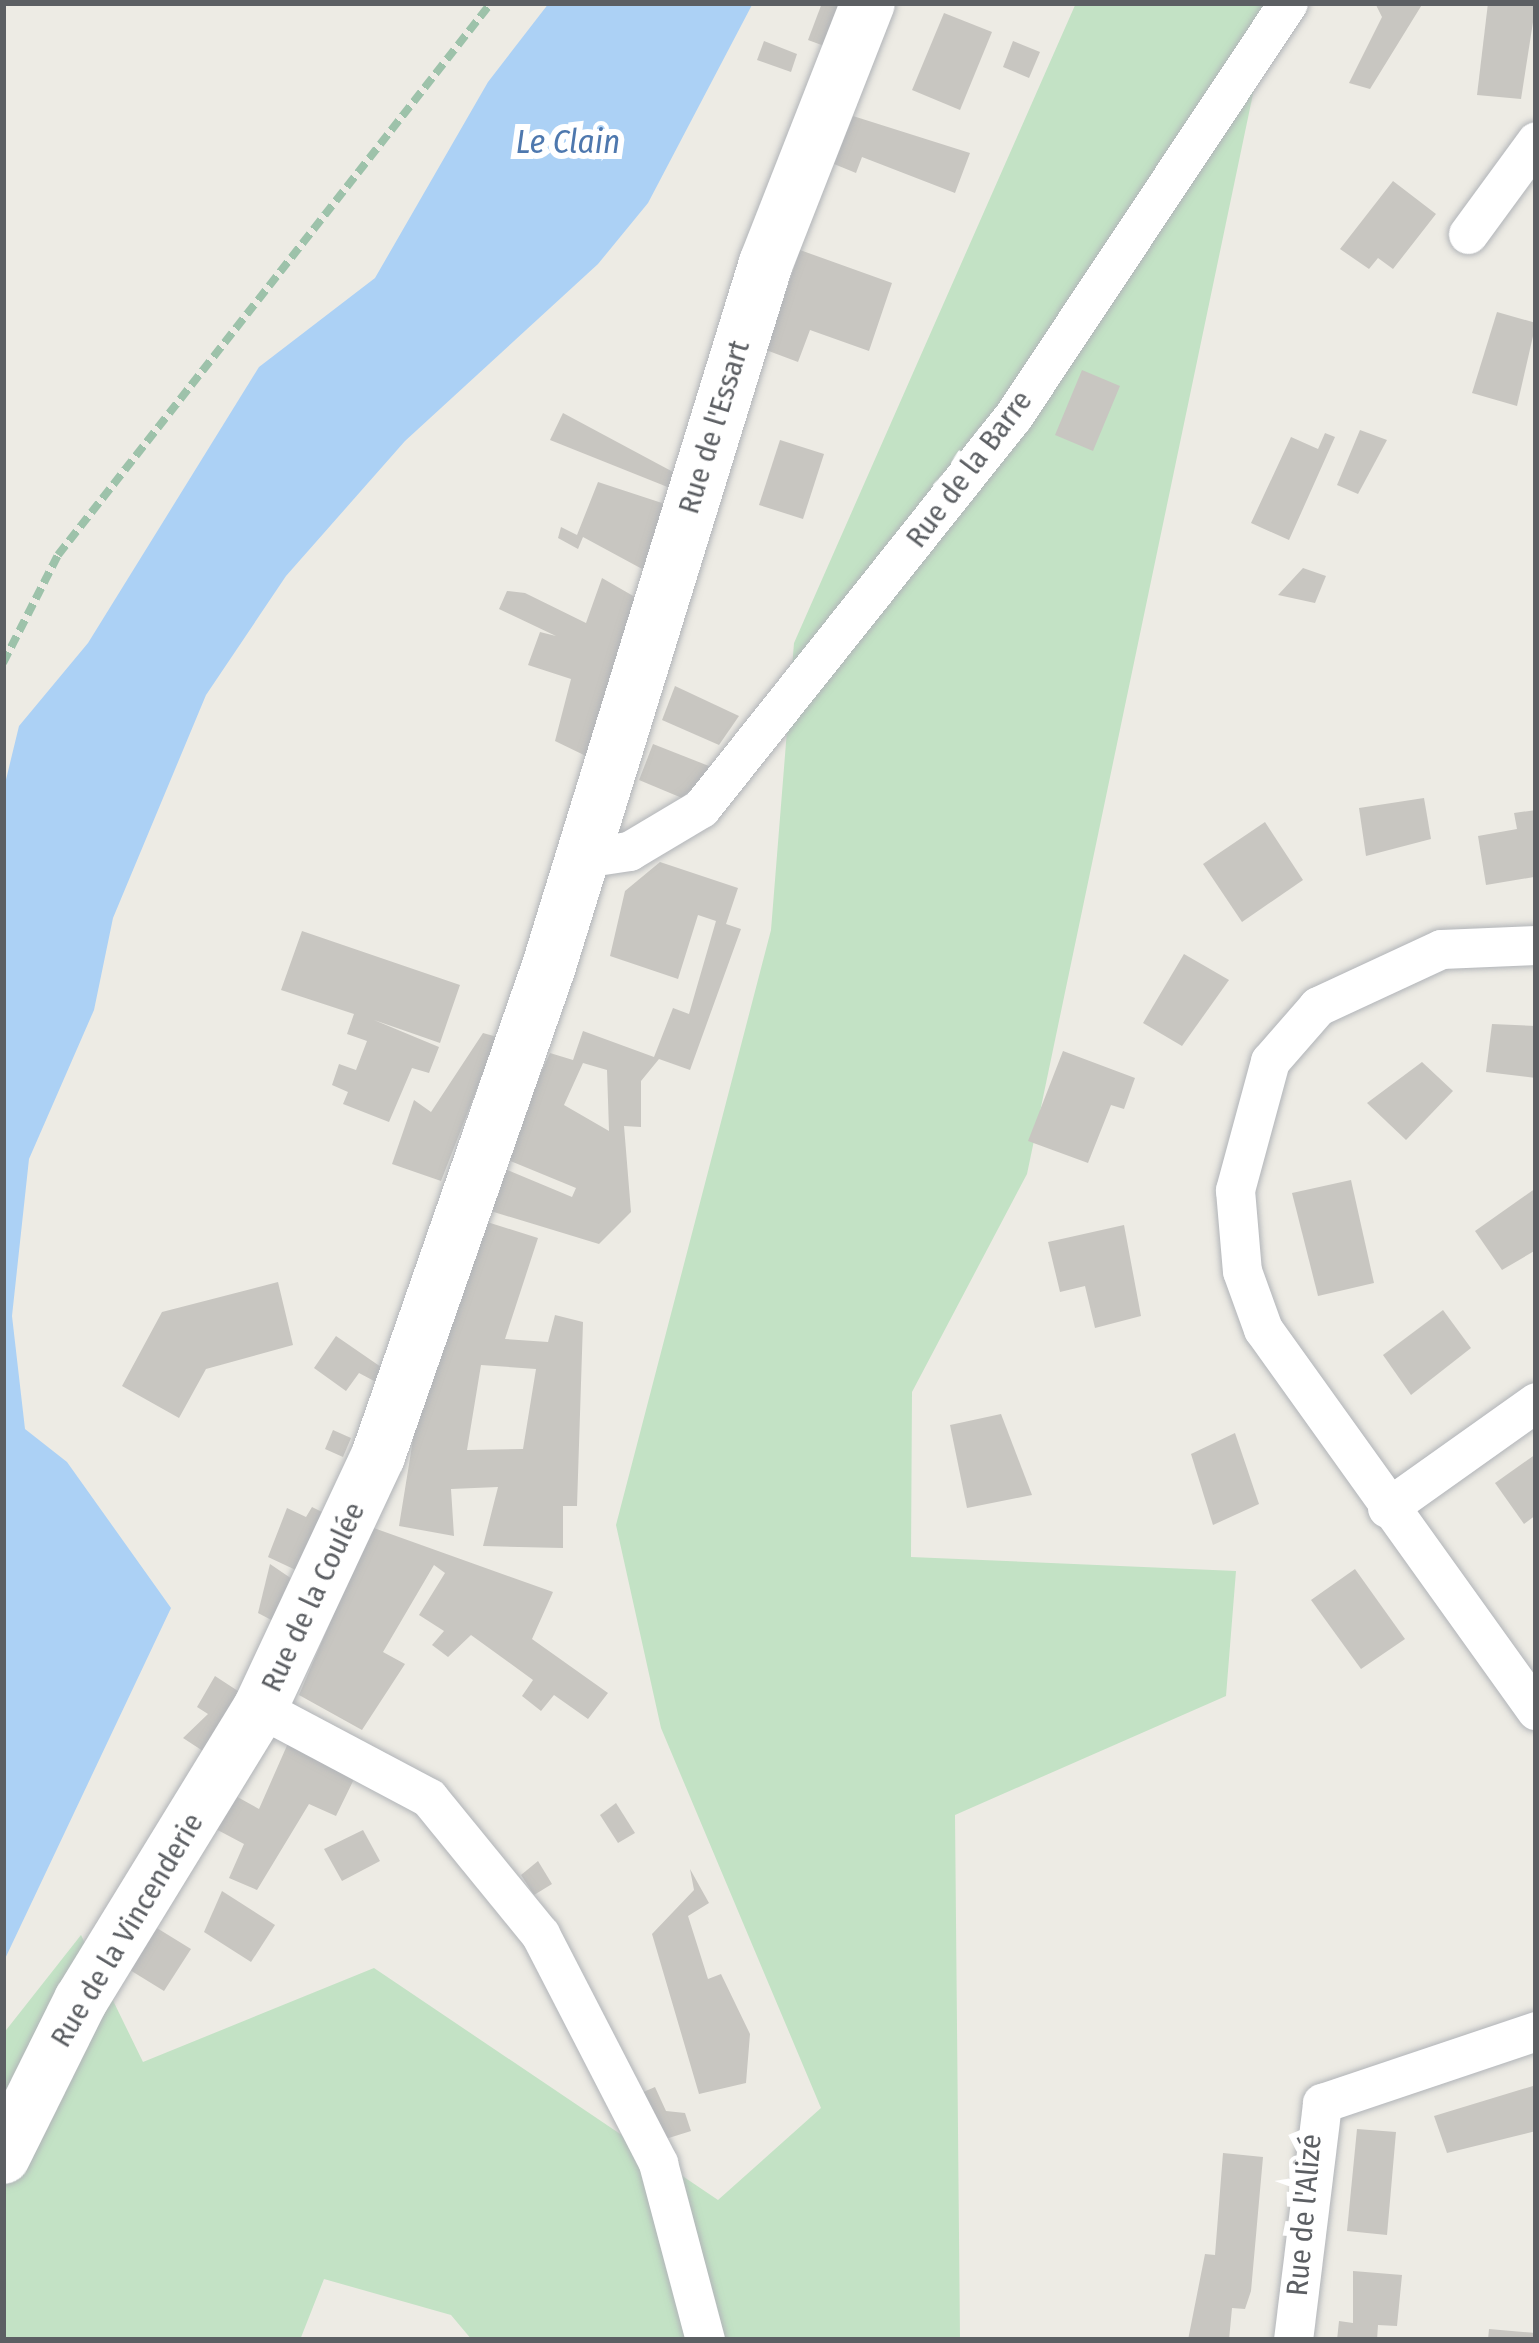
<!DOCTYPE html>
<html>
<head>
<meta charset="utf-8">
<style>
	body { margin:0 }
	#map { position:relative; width:1539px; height:2343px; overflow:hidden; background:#edebe4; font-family:"Fira Sans Condensed",sans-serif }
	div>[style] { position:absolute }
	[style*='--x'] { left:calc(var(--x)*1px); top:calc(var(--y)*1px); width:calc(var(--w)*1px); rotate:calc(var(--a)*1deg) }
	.green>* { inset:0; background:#c3e2c5 }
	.water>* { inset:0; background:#acd1f5 }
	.building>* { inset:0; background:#c8c6c1 }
	.path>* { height:8px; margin-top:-4px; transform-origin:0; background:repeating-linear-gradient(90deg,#9dc2aa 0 12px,transparent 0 18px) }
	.roads { filter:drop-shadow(0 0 3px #b1b4b8) drop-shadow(0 0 3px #b1b4b8) }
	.street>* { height:39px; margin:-19.5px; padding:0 19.5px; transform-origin:19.5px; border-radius:19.5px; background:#fff }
	.secondary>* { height:54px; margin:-27px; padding:0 27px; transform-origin:27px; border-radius:27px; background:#fff }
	span { translate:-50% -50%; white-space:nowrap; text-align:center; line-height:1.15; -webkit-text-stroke:12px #fff; paint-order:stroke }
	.street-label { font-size:30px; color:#5c5f63 }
	.water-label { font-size:33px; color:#4e78ae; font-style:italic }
	.frame { position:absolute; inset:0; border:6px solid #5c5f63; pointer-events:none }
</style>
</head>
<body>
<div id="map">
	<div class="green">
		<div style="clip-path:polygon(1076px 3px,1272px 3px,1027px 1174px,912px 1392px,911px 1557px,1236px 1571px,1226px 1696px,955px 1815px,960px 2340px,472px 2340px,451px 2315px,324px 2279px,300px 2340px,3px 2340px,3px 2034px,81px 1935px,143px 2062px,374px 1968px,718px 2200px,821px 2108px,661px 1728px,616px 1525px,771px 930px,794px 643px)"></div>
	</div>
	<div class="water">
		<div style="clip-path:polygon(549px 3px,753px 3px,648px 203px,598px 264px,405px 441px,286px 576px,206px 695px,113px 918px,94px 1010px,29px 1159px,12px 1316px,25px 1429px,67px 1462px,171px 1608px,3px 1963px,3px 792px,19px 726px,88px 643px,259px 367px,375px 278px,488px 82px)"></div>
	</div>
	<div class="building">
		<div style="clip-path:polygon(822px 3px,844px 3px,827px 47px,808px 40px)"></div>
		<div style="clip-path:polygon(1375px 3px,1423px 3px,1370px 89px,1349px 83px,1382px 17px)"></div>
		<div style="clip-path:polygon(1488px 3px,1536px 3px,1521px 99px,1477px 95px)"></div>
		<div style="clip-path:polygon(944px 13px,992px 32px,960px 110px,912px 90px)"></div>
		<div style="clip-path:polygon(764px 41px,797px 54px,791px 72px,757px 60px)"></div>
		<div style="clip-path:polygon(1013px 41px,1040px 52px,1029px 78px,1003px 67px)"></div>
		<div style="clip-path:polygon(853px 116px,970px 153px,955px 193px,862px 157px,856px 173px,834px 164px)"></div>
		<div style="clip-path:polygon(1393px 181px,1436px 214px,1393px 269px,1378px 258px,1369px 269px,1340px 249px)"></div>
		<div style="clip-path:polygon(800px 250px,892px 283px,869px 351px,810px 330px,798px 362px,766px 350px)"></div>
		<div style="clip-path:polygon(1497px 312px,1536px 323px,1517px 406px,1472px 393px)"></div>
		<div style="clip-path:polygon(1082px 370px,1120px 386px,1093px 451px,1055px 435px)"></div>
		<div style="clip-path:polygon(563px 413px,675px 473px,670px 488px,550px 440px)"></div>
		<div style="clip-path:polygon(1360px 430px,1387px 440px,1358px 494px,1337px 485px)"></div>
		<div style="clip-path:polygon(1325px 433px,1335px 437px,1289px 540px,1251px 523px,1291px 437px,1318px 449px)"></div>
		<div style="clip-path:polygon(780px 440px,824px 454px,803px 519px,759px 505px)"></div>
		<div style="clip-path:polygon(598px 482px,665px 504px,644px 570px,583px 537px,578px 549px,558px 538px,561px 527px,577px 535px)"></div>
		<div style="clip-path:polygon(1303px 568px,1326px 576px,1315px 603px,1278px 595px)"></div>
		<div style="clip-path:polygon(602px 578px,635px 597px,588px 757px,555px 741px,571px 679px,528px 665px,540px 632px,556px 636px,499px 609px,507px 591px,525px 593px,586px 623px)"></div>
		<div style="clip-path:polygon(675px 686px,739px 716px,719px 745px,662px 720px)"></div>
		<div style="clip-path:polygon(653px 744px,714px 768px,682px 798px,639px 780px)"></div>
		<div style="clip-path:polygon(1424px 798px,1431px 839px,1366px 856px,1359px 808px)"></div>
		<div style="clip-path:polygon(1536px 810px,1534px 877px,1486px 885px,1478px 836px,1517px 829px,1514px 813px)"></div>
		<div style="clip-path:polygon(1265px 822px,1303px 880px,1242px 922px,1203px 864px)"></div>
		<div style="clip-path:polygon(evenodd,660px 862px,738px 888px,726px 924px,741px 929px,690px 1070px,659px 1059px,641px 1081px,641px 1127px,624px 1126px,631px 1212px,599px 1244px,484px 1209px,500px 1167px,572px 1197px,576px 1188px,503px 1158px,550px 1053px,573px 1060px,583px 1031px,654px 1057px,673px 1008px,689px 1014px,716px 921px,698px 915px,678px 979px,610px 956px,625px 891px,660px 862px,583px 1063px,607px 1070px,609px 1131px,564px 1105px,583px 1063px)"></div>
		<div style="clip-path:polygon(302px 931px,460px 985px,440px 1043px,374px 1020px,439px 1047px,429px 1073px,412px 1068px,389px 1122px,343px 1104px,348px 1092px,332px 1085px,339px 1064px,356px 1070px,367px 1041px,347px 1034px,354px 1014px,281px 990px)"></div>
		<div style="clip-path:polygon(1184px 954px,1229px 980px,1182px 1046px,1143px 1023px)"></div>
		<div style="clip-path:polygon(1492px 1024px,1536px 1026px,1536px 1078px,1486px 1072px)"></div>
		<div style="clip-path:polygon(483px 1033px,497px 1037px,441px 1181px,392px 1164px,414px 1100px,431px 1112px)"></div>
		<div style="clip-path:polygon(1063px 1051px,1135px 1078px,1124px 1109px,1111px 1105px,1088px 1163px,1028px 1141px)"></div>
		<div style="clip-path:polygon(1422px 1062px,1453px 1091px,1406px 1140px,1367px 1103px)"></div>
		<div style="clip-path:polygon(1351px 1180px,1374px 1283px,1318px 1296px,1292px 1193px)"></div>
		<div style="clip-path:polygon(1536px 1188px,1536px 1250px,1502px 1270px,1475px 1231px)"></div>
		<div style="clip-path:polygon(evenodd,481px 1220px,538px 1238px,505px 1339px,548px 1342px,555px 1315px,583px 1322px,577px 1506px,563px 1506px,563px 1548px,483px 1546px,498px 1487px,451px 1489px,454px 1536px,399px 1526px,416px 1421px,481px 1220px,481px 1365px,536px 1369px,523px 1449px,467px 1450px,481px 1365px)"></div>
		<div style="clip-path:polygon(1124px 1225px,1141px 1316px,1095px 1328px,1085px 1286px,1060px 1292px,1048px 1242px)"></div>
		<div style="clip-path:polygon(278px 1282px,293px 1345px,206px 1369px,179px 1418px,122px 1386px,162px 1312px)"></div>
		<div style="clip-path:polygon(1443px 1310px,1471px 1348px,1411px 1395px,1383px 1355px)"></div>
		<div style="clip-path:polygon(336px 1336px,381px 1367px,376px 1382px,359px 1373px,346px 1391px,314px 1368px)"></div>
		<div style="clip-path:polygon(1001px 1414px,1032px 1495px,967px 1508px,950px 1425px)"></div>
		<div style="clip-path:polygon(333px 1430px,351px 1438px,343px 1457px,325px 1449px)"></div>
		<div style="clip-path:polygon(1235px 1433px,1259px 1504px,1213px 1525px,1191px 1454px)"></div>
		<div style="clip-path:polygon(1536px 1454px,1536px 1515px,1524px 1524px,1495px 1483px)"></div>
		<div style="clip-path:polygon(312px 1507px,326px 1514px,300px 1572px,268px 1557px,287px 1508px,306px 1517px)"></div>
		<div style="clip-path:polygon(371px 1527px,553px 1592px,532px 1639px,608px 1693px,588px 1719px,554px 1695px,541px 1711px,522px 1696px,533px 1680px,471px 1635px,448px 1657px,432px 1645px,444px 1631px,419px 1615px,445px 1573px,434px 1565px,383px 1652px,405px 1664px,362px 1730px,299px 1695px)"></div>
		<div style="clip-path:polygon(270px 1564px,295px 1581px,277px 1623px,258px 1613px)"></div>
		<div style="clip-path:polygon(1355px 1569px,1405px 1639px,1361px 1669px,1311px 1600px)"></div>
		<div style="clip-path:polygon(215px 1676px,241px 1693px,206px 1753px,183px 1738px,208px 1714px,197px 1707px)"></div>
		<div style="clip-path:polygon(289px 1741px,357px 1773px,336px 1816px,309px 1804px,257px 1890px,229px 1878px,244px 1844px,212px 1827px,232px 1794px,259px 1809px)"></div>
		<div style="clip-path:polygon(616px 1803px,635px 1833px,618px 1843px,600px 1815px)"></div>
		<div style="clip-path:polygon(363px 1830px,380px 1861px,342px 1881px,324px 1849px)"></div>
		<div style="clip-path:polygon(538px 1861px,552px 1884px,534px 1895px,521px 1875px)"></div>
		<div style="clip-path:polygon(690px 1869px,709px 1903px,688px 1916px,708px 1979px,721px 1974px,750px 2034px,746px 2083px,699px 2094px,652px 1934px,694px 1890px)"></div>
		<div style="clip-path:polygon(222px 1891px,275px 1925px,251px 1962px,204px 1932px)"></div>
		<div style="clip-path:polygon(152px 1925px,191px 1949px,164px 1991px,125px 1967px)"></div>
		<div style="clip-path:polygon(1533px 2086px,1536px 2131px,1447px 2153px,1434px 2116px)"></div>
		<div style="clip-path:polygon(655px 2087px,666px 2111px,685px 2113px,691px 2131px,656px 2142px,634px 2096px)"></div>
		<div style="clip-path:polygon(1357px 2129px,1396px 2132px,1387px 2235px,1347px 2231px)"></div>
		<div style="clip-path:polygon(1223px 2153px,1263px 2157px,1251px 2291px,1245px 2309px,1232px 2308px,1229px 2340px,1188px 2340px,1205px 2254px,1215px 2255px)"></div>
		<div style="clip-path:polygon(1353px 2271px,1402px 2275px,1397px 2326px,1378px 2325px,1377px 2340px,1337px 2340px,1339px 2321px,1353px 2323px)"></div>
		<div style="clip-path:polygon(1489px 2329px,1536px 2333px,1536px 2340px,1488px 2340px)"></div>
	</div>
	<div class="path">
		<div style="--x:3;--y:663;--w:121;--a:-63"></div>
		<div style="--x:58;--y:555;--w:702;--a:-51.89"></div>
	</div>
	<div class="roads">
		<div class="street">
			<div style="--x:1468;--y:234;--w:115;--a:-53.8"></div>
			<div style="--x:583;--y:858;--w:47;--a:-8.7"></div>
			<div style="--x:629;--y:851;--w:84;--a:-30.8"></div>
			<div style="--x:701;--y:808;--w:502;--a:-51.46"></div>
			<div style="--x:1014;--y:415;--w:495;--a:-56.4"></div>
			<div style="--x:1536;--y:945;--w:95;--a:177.6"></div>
			<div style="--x:1441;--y:949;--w:136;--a:155.1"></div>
			<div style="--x:1318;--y:1006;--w:73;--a:131.1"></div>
			<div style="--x:1270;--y:1061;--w:134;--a:105.2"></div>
			<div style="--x:1235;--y:1190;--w:81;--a:85.1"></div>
			<div style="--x:1242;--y:1271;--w:62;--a:70.1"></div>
			<div style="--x:1263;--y:1329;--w:469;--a:54.4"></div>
			<div style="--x:1387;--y:1508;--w:183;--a:-35.4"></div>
			<div style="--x:260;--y:1708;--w:191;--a:28"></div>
			<div style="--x:429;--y:1798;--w:176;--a:50.8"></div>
			<div style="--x:540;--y:1934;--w:258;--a:62.7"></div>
			<div style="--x:658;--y:2163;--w:183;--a:75.1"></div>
			<div style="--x:1293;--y:2340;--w:239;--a:-83"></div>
			<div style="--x:1322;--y:2103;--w:226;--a:-18.6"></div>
		</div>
		<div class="secondary">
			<div style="--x:3;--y:2157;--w:175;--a:-63.6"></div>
			<div style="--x:81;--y:2000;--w:342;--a:-58.5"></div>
			<div style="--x:260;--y:1708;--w:278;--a:-64.9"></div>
			<div style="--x:378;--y:1456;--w:519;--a:-70.76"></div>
			<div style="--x:549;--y:966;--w:736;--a:-72.85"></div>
			<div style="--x:766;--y:263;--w:279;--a:-68.6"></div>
		</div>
	</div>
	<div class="street-label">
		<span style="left:714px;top:427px;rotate:-73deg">Rue de l'Essart</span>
		<span style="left:969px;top:469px;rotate:-53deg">Rue de la Barre</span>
		<span style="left:313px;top:1597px;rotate:-65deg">Rue de la Coulée</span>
		<span style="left:127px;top:1930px;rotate:-59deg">Rue de la Vincenderie</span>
		<span style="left:1304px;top:2215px;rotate:-85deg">Rue de l'Alizé</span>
	</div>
	<div class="water-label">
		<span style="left:568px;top:143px">Le Clain</span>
	</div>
	<div class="frame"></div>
</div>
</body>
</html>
